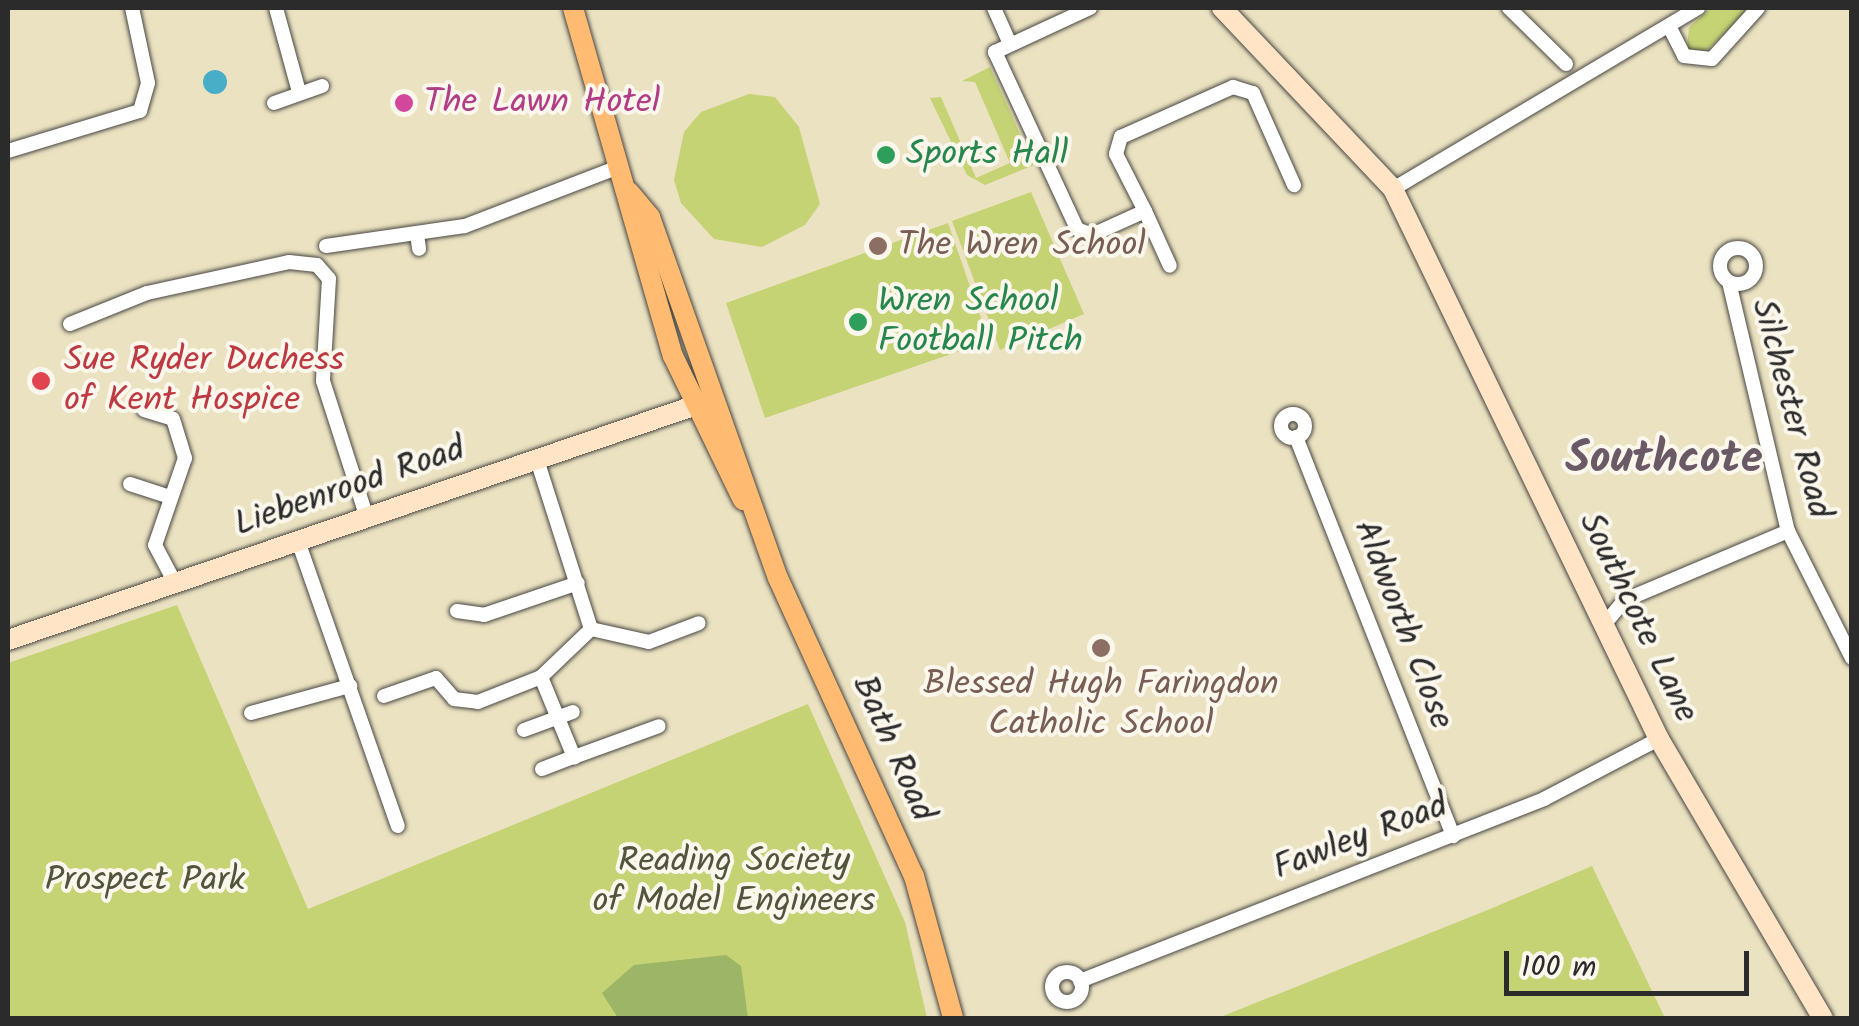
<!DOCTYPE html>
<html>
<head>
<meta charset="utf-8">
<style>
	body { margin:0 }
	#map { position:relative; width:1859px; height:1026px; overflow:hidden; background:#ebe2c1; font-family:Kalam,sans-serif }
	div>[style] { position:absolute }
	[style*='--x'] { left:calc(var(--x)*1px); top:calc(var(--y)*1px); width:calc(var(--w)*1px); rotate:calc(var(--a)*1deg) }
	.green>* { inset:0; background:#c5d374 }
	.forest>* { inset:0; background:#9cb566 }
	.water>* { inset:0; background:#48adc7 }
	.round { border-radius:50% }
	.roads { filter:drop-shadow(0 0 2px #484642) drop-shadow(0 0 2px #484642) }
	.street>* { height:14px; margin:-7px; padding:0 7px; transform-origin:7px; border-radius:7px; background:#fff }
	.street>.ring { margin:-7px; padding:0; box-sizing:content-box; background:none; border:14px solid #fff; border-radius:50% }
	.secondary>* { height:20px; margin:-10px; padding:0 10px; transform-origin:10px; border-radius:10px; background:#ffe4c6 }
	.primary>* { height:20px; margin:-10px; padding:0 10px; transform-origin:10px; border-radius:10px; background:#ffbb71 }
	.dots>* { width:28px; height:28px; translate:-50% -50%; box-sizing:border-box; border:5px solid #fbf7ec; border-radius:50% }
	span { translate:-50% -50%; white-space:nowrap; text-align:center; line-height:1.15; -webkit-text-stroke:8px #fbf7ec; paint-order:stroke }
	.hotel-label { font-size:35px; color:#b23c85 }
	.left { translate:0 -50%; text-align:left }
	.leisure-label { font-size:35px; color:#27864d }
	.education-label { font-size:35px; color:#785e54 }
	.health-label { font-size:35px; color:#be3a42 }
	.street-label { font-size:35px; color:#2b2b2b }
	.park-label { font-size:35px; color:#52553d }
	.district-label { font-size:45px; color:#695a66; font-weight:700 }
	.frame { position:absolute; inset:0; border:10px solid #2b2b2b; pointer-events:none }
	.scale { position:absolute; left:1504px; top:951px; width:245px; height:45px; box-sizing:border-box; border:5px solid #2b2b2b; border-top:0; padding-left:12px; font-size:30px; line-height:35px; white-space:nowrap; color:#2b2b2b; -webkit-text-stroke:8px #fbf7ec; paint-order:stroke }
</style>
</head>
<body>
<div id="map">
	<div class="green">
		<div style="clip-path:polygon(1711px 8px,1750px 8px,1704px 53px,1687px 50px,1689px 27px)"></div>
		<div style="clip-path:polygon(990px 67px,1034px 165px,985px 185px,967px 175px,930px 98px,941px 97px,976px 178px,1010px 163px,975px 82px,962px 81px)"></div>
		<div style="clip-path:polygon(749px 94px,775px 97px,799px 127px,820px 204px,805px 225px,762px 247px,714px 239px,681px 203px,674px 180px,684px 132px,701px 112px)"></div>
		<div style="clip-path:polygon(1031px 192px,1084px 314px,1000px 350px,952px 221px)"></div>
		<div style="clip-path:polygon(948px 223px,989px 341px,765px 418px,726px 303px)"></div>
		<div style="clip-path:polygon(177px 605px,308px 909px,808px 704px,905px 922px,927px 1018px,8px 1018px,8px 663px)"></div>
		<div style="clip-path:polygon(1592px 866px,1665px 1018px,1218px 1018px,1490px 909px)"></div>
	</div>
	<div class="forest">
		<div style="clip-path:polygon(726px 955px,741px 966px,748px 1018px,618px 1018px,602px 993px,634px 965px)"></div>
	</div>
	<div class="water">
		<div class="round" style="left:203px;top:70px;width:24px;height:24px"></div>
	</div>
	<div class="roads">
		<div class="street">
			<div style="--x:276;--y:8;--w:87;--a:74.7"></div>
			<div style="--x:994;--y:8;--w:36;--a:66"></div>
			<div style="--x:1090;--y:8;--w:105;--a:155.1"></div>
			<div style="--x:995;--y:52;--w:195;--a:65.1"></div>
			<div style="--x:1077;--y:229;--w:16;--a:22"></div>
			<div style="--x:1092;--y:235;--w:58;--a:-24.4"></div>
			<div style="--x:1145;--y:211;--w:64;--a:-117"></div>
			<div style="--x:1116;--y:154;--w:18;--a:-74"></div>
			<div style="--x:1121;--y:137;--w:123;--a:-24.1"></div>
			<div style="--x:1233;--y:87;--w:21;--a:17"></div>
			<div style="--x:1253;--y:93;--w:101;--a:66"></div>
			<div style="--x:1509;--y:8;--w:80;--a:44.5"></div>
			<div style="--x:1671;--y:30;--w:29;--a:63"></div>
			<div style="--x:1684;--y:56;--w:28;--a:6"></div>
			<div style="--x:1712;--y:59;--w:69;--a:-48"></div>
			<div style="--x:274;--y:103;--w:51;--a:-19.5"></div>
			<div style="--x:8;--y:151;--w:138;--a:-16.9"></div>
			<div style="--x:140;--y:111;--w:29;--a:-74"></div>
			<div style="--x:148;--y:83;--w:77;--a:-102"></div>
			<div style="--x:1393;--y:189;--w:355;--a:-30.7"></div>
			<div style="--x:1145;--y:211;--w:60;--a:65.6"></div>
			<div style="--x:417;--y:234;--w:15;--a:82"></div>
			<div style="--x:326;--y:246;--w:140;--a:-8.2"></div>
			<div style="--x:465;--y:226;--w:167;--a:-21"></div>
			<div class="ring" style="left:1720px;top:248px;width:22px;height:22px"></div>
			<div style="--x:1729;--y:282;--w:256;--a:76.7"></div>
			<div style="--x:1788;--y:531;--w:142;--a:63.3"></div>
			<div style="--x:70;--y:324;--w:83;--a:-21.9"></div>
			<div style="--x:147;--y:293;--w:145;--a:-12.3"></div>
			<div style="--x:289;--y:262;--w:28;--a:6"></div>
			<div style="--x:317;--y:265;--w:18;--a:49"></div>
			<div style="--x:329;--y:279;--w:102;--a:93.4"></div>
			<div style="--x:323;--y:381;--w:141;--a:72.2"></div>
			<div style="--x:144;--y:410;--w:30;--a:17"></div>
			<div style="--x:173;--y:419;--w:41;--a:72.9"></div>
			<div style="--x:185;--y:458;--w:92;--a:109"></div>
			<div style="--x:155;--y:545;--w:41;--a:62.2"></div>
			<div class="ring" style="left:1281px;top:414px;width:10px;height:10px"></div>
			<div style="--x:1296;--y:437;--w:429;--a:68.5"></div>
			<div style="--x:130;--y:484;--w:40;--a:18"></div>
			<div style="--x:298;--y:541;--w:302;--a:70.7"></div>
			<div style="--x:457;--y:611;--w:27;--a:8"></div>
			<div style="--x:484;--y:615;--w:99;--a:-18.8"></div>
			<div style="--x:1602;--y:627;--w:35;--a:-50"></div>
			<div style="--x:1625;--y:600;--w:177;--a:-22.9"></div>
			<div style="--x:591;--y:629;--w:59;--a:12.6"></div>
			<div style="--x:649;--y:642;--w:53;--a:-20.8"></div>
			<div style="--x:541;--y:677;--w:87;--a:67.6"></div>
			<div style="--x:574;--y:757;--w:90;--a:-20"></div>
			<div style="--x:384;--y:696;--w:55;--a:-19.1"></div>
			<div style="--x:436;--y:678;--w:28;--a:49"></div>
			<div style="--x:454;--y:699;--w:24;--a:7"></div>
			<div style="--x:478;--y:702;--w:68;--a:-21.6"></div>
			<div style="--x:541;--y:677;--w:69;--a:-43.8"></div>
			<div style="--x:591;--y:629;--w:177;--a:-107.7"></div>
			<div style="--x:251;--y:713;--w:103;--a:-15.3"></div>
			<div style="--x:524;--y:730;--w:52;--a:-20.2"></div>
			<div style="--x:542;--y:769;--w:34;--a:-21"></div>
			<div class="ring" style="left:1052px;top:972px;width:16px;height:16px"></div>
			<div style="--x:1080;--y:981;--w:498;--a:-21.4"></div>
			<div style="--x:1544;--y:799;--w:130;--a:-27.6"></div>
		</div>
		<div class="secondary">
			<div style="--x:1222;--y:8;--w:249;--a:46.6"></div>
			<div style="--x:1393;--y:189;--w:611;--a:64.19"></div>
			<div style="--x:1659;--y:739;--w:324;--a:59.6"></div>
			<div style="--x:8;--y:640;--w:743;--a:-18.85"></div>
		</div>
		<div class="primary">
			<div style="--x:573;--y:8;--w:362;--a:74"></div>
			<div style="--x:673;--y:356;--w:160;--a:64.1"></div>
			<div style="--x:629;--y:192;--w:33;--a:50"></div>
			<div style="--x:650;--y:217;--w:383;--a:70.5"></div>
			<div style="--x:778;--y:578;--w:328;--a:65.5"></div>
			<div style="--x:914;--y:876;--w:147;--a:74.6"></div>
		</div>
	</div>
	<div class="dots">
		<div style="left:404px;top:103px;background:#d1479c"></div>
		<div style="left:886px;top:155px;background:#2e9e5b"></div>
		<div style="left:878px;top:246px;background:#8d6e63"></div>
		<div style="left:858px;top:322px;background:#2e9e5b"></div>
		<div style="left:41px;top:381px;background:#e0444e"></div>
		<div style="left:1101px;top:648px;background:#8d6e63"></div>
	</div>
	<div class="hotel-label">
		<span class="left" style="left:424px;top:103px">The Lawn Hotel</span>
	</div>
	<div class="leisure-label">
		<span class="left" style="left:906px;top:155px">Sports Hall</span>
		<span class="left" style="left:878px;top:322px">Wren School<br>Football Pitch</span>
	</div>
	<div class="education-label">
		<span class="left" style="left:898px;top:246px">The Wren School</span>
		<span style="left:1101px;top:705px">Blessed Hugh Faringdon<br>Catholic School</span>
	</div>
	<div class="health-label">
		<span class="left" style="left:64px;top:381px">Sue Ryder Duchess<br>of Kent Hospice</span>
	</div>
	<div class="street-label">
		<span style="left:1790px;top:409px;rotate:75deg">Silchester Road</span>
		<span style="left:350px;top:488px;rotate:-19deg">Liebenrood Road</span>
		<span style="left:1637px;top:618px;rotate:64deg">Southcote Lane</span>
		<span style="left:1402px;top:625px;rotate:69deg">Aldworth Close</span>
		<span style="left:892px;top:749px;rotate:66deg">Bath Road</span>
		<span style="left:1361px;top:838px;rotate:-21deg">Fawley Road</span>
	</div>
	<div class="park-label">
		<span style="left:734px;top:882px">Reading Society<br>of Model Engineers</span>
		<span style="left:145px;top:881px">Prospect Park</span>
	</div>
	<div class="district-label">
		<span style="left:1664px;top:461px">Southcote</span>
	</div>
	<div class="frame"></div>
	<div class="scale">100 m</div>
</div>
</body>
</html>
